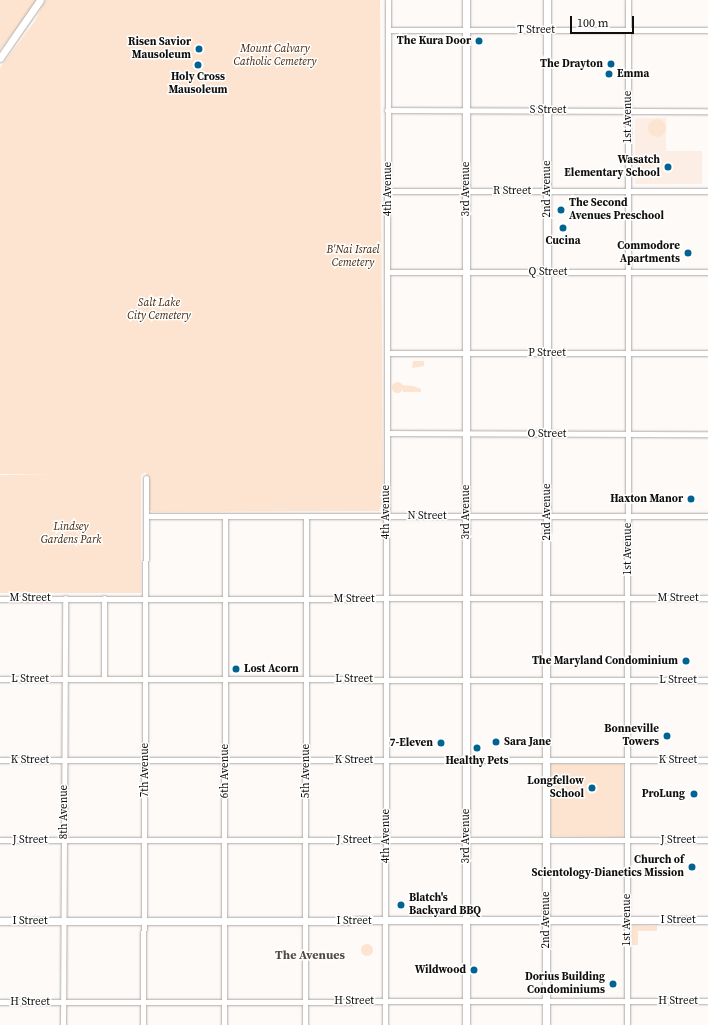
<!DOCTYPE html>
<html>
<head>
<meta charset="utf-8">
<style>
	body { margin:0 }
	#map { position:relative; width:708px; height:1025px; overflow:hidden; background:#fefaf7; font-family:"Source Serif 4",serif }
	div>[style] { position:absolute }
	[style*='--x'] { left:calc(var(--x)*1px); top:calc(var(--y)*1px); width:calc(var(--w)*1px); rotate:calc(var(--a)*1deg) }
	.built>* { inset:0; background:#fceee4 }
	.green>* { inset:0; background:#fde4d0 }
	.round { border-radius:50% }
	.roads { filter:drop-shadow(0 0 1px #afa9a4) drop-shadow(0 0 1px #afa9a4) }
	.street>* { height:5px; margin:-2.5px; padding:0 2.5px; transform-origin:2.5px; border-radius:2.5px; background:#fff }
	.secondary>* { height:7px; margin:-3.5px; padding:0 3.5px; transform-origin:3.5px; border-radius:3.5px; background:#fff }
	.dots>* { width:11px; height:11px; translate:-50% -50%; box-sizing:border-box; border:2px solid #fff; border-radius:50% }
	span { translate:-50% -50%; white-space:nowrap; text-align:center; line-height:1.15; -webkit-text-stroke:3px #fff; paint-order:stroke }
	.street-label { font-size:11px; color:#110f0d }
	.poi-label { font-size:11px; color:#110f0d; font-weight:700 }
	.right { translate:-100% -50%; text-align:right }
	.left { translate:0 -50%; text-align:left }
	.park-label { font-size:11px; color:#432406; font-style:italic }
	.neighbourhood-label { font-size:12px; color:#504a46; font-weight:700 }
	.scale { position:absolute; left:570px; top:16px; width:64px; height:18px; box-sizing:border-box; border:2px solid #110f0d; border-top:0; padding-left:5px; font-size:12px; line-height:14px; white-space:nowrap; color:#110f0d; -webkit-text-stroke:3px #fff; paint-order:stroke }
</style>
</head>
<body>
<div id="map">
	<div class="built">
		<div style="clip-path:polygon(635px 118px,666px 118px,666px 151px,702px 151px,702px 184px,635px 184px)"></div>
	</div>
	<div class="green">
		<div style="clip-path:polygon(0 0,38px 0,0 50px)"></div>
		<div style="clip-path:polygon(45px 0,380px 0,383px 502px,379px 511px,153px 512px,148px 509px,146px 472px,141px 475px,141px 593px,0 593px,0 475px,52px 475px,0 474px,0 68px,35px 21px)"></div>
		<div class="round" style="left:648px;top:119px;width:18px;height:18px"></div>
		<div style="clip-path:polygon(413px 361px,424px 361px,424px 366px,412px 368px)"></div>
		<div class="round" style="left:391.5px;top:381.5px;width:11px;height:11px"></div>
		<div style="clip-path:polygon(402px 385px,413px 386px,421px 389px,421px 392px,403px 392px)"></div>
		<div style="clip-path:polygon(551px 764px,623px 764px,623px 837px,551px 836px)"></div>
		<div style="clip-path:polygon(632px 925px,657px 926px,657px 931px,638px 931px,638px 945px,632px 945px)"></div>
		<div class="round" style="left:361px;top:944px;width:12px;height:12px"></div>
	</div>
	<div class="roads">
		<div class="street">
			<div style="--x:388;--y:30;--w:320;--a:0"></div>
			<div style="--x:387;--y:110;--w:321;--a:0.2"></div>
			<div style="--x:387;--y:191;--w:321;--a:0"></div>
			<div style="--x:388;--y:272;--w:320;--a:0"></div>
			<div style="--x:387;--y:353;--w:321;--a:0"></div>
			<div style="--x:387;--y:433;--w:321;--a:0.2"></div>
			<div style="--x:146;--y:516;--w:562;--a:0"></div>
			<div style="--x:0;--y:599;--w:708;--a:-0.08"></div>
			<div style="--x:0;--y:679;--w:708;--a:0.08"></div>
			<div style="--x:104;--y:679;--w:81;--a:-90"></div>
			<div style="--x:0;--y:760;--w:708;--a:0"></div>
			<div style="--x:0;--y:840;--w:708;--a:0"></div>
			<div style="--x:0;--y:1002;--w:708;--a:-0.08"></div>
			<div style="--x:63;--y:1025;--w:427;--a:-89.7"></div>
			<div style="--x:143;--y:1025;--w:547;--a:-89.69"></div>
			<div style="--x:224;--y:1025;--w:509;--a:-89.89"></div>
			<div style="--x:305;--y:1025;--w:509;--a:-89.89"></div>
			<div style="--x:385;--y:1025;--w:1025;--a:-89.83"></div>
			<div style="--x:627;--y:1025;--w:1025;--a:-89.94"></div>
		</div>
		<div class="secondary">
			<div style="--x:0;--y:58;--w:70;--a:-55.4"></div>
			<div style="--x:0;--y:921;--w:708;--a:-0.08"></div>
			<div style="--x:466;--y:1025;--w:1025;--a:-90"></div>
			<div style="--x:546;--y:1025;--w:1025;--a:-89.94"></div>
		</div>
	</div>
	<div class="dots">
		<div style="left:479px;top:41px;background:#006392"></div>
		<div style="left:199px;top:49px;background:#006392"></div>
		<div style="left:611px;top:64px;background:#006392"></div>
		<div style="left:198px;top:65px;background:#006392"></div>
		<div style="left:609px;top:74px;background:#006392"></div>
		<div style="left:668px;top:167px;background:#006392"></div>
		<div style="left:561px;top:210px;background:#006392"></div>
		<div style="left:563px;top:228px;background:#006392"></div>
		<div style="left:688px;top:253px;background:#006392"></div>
		<div style="left:691px;top:499px;background:#006392"></div>
		<div style="left:686px;top:661px;background:#006392"></div>
		<div style="left:236px;top:669px;background:#006392"></div>
		<div style="left:667px;top:736px;background:#006392"></div>
		<div style="left:496px;top:742px;background:#006392"></div>
		<div style="left:441px;top:743px;background:#006392"></div>
		<div style="left:477px;top:748px;background:#006392"></div>
		<div style="left:592px;top:788px;background:#006392"></div>
		<div style="left:694px;top:794px;background:#006392"></div>
		<div style="left:692px;top:867px;background:#006392"></div>
		<div style="left:401px;top:905px;background:#006392"></div>
		<div style="left:474px;top:970px;background:#006392"></div>
		<div style="left:613px;top:984px;background:#006392"></div>
	</div>
	<div class="street-label">
		<span style="left:536px;top:30px">T Street</span>
		<span style="left:548px;top:110px">S Street</span>
		<span style="left:628px;top:117px;rotate:-90deg">1st Avenue</span>
		<span style="left:388px;top:189px;rotate:-90deg">4th Avenue</span>
		<span style="left:466px;top:189px;rotate:-90deg">3rd Avenue</span>
		<span style="left:547px;top:189px;rotate:-90deg">2nd Avenue</span>
		<span style="left:512px;top:191px">R Street</span>
		<span style="left:548px;top:272px">Q Street</span>
		<span style="left:547px;top:353px">P Street</span>
		<span style="left:547px;top:434px">O Street</span>
		<span style="left:386px;top:512px;rotate:-90deg">4th Avenue</span>
		<span style="left:466px;top:512px;rotate:-90deg">3rd Avenue</span>
		<span style="left:547px;top:512px;rotate:-90deg">2nd Avenue</span>
		<span style="left:427px;top:516px">N Street</span>
		<span style="left:628px;top:549px;rotate:-90deg">1st Avenue</span>
		<span style="left:30px;top:598px">M Street</span>
		<span style="left:678px;top:598px">M Street</span>
		<span style="left:354px;top:599px">M Street</span>
		<span style="left:30px;top:679px">L Street</span>
		<span style="left:354px;top:679px">L Street</span>
		<span style="left:678px;top:680px">L Street</span>
		<span style="left:30px;top:760px">K Street</span>
		<span style="left:354px;top:760px">K Street</span>
		<span style="left:678px;top:760px">K Street</span>
		<span style="left:145px;top:770px;rotate:-90deg">7th Avenue</span>
		<span style="left:225px;top:771px;rotate:-90deg">6th Avenue</span>
		<span style="left:306px;top:771px;rotate:-90deg">5th Avenue</span>
		<span style="left:64px;top:812px;rotate:-90deg">8th Avenue</span>
		<span style="left:386px;top:836px;rotate:-90deg">4th Avenue</span>
		<span style="left:466px;top:836px;rotate:-90deg">3rd Avenue</span>
		<span style="left:30px;top:840px">J Street</span>
		<span style="left:354px;top:840px">J Street</span>
		<span style="left:678px;top:840px">J Street</span>
		<span style="left:546px;top:920px;rotate:-90deg">2nd Avenue</span>
		<span style="left:627px;top:920px;rotate:-90deg">1st Avenue</span>
		<span style="left:678px;top:920px">I Street</span>
		<span style="left:30px;top:921px">I Street</span>
		<span style="left:354px;top:921px">I Street</span>
		<span style="left:354px;top:1001px">H Street</span>
		<span style="left:678px;top:1001px">H Street</span>
		<span style="left:30px;top:1002px">H Street</span>
	</div>
	<div class="poi-label">
		<span class="right" style="left:471px;top:41px">The Kura Door</span>
		<span class="right" style="left:191px;top:49px">Risen Savior<br>Mausoleum</span>
		<span class="right" style="left:603px;top:64px">The Drayton</span>
		<span class="left" style="left:617px;top:74px">Emma</span>
		<span style="left:198px;top:84px">Holy Cross<br>Mausoleum</span>
		<span class="right" style="left:660px;top:167px">Wasatch<br>Elementary School</span>
		<span class="left" style="left:569px;top:210px">The Second<br>Avenues Preschool</span>
		<span style="left:563px;top:241px">Cucina</span>
		<span class="right" style="left:680px;top:253px">Commodore<br>Apartments</span>
		<span class="right" style="left:683px;top:499px">Haxton Manor</span>
		<span class="right" style="left:678px;top:661px">The Maryland Condominium</span>
		<span class="left" style="left:244px;top:669px">Lost Acorn</span>
		<span class="right" style="left:659px;top:736px">Bonneville<br>Towers</span>
		<span class="left" style="left:504px;top:742px">Sara Jane</span>
		<span class="right" style="left:433px;top:743px">7-Eleven</span>
		<span style="left:477px;top:761px">Healthy Pets</span>
		<span class="right" style="left:584px;top:788px">Longfellow<br>School</span>
		<span class="right" style="left:685px;top:794px">ProLung</span>
		<span class="right" style="left:684px;top:867px">Church of<br>Scientology-Dianetics Mission</span>
		<span class="left" style="left:409px;top:905px">Blatch's<br>Backyard BBQ</span>
		<span class="right" style="left:466px;top:970px">Wildwood</span>
		<span class="right" style="left:605px;top:984px">Dorius Building<br>Condominiums</span>
	</div>
	<div class="park-label">
		<span style="left:275px;top:56px">Mount Calvary<br>Catholic Cemetery</span>
		<span style="left:353px;top:257px">B'Nai Israel<br>Cemetery</span>
		<span style="left:159px;top:310px">Salt Lake<br>City Cemetery</span>
		<span style="left:71px;top:534px">Lindsey<br>Gardens Park</span>
	</div>
	<div class="neighbourhood-label">
		<span style="left:310px;top:956px">The Avenues</span>
	</div>
	<div class="scale">100 m</div>
</div>
</body>
</html>
